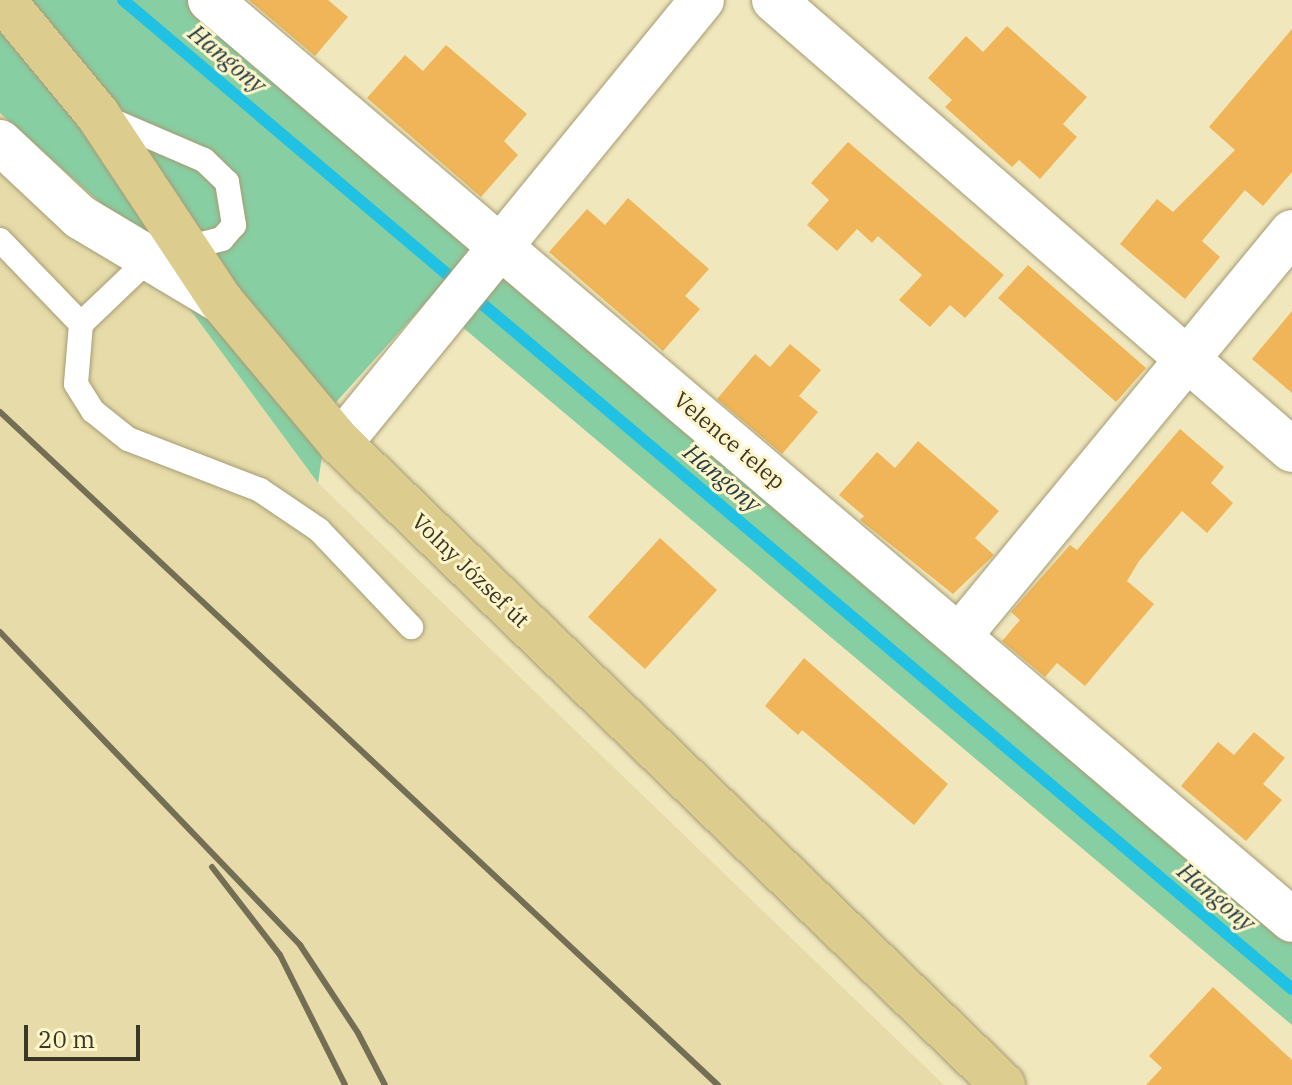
<!DOCTYPE html>
<html>
<head>
<meta charset="utf-8">
<style>
	body { margin:0 }
	#map { position:relative; width:1292px; height:1085px; overflow:hidden; background:#f1e7bd; font-family:"IBM Plex Serif",serif }
	div>[style] { position:absolute }
	[style*='--x'] { left:calc(var(--x)*1px); top:calc(var(--y)*1px); width:calc(var(--w)*1px); rotate:calc(var(--a)*1deg) }
	.built>* { inset:0; background:#e6dba9 }
	.green>* { inset:0; background:#88cea3 }
	.stream>* { height:12px; margin:-6px; padding:0 6px; transform-origin:6px; border-radius:6px; background:#20c1e2 }
	.building>* { inset:0; background:#f0b558 }
	.roads { filter:drop-shadow(0 0 2px #a59c74) drop-shadow(0 0 2px #a59c74) }
	.lane>* { height:24px; margin:-12px; padding:0 12px; transform-origin:12px; border-radius:12px; background:#fff }
	.street>* { height:44px; margin:-22px; padding:0 22px; transform-origin:22px; border-radius:22px; background:#fff }
	.secondary>* { height:44px; margin:-22px; padding:0 22px; transform-origin:22px; border-radius:22px; background:#fff }
	.primary>* { height:44px; margin:-22px; padding:0 22px; transform-origin:22px; border-radius:22px; background:#dccd8e }
	.rail>* { height:6px; margin:-3px; padding:0 3px; transform-origin:3px; border-radius:3px; background:#746e55 }
	span { translate:-50% -50%; white-space:nowrap; text-align:center; line-height:1.15; -webkit-text-stroke:6px #fff5ca; paint-order:stroke }
	.street-label { font-size:22px; color:#3b3726 }
	.water-label { font-size:24px; color:#243c42; font-style:italic }
	.scale { position:absolute; left:24px; top:1025px; width:116px; height:36px; box-sizing:border-box; border:4px solid #3b3726; border-top:0; padding-left:10px; font-size:24px; line-height:28px; white-space:nowrap; color:#3b3726; -webkit-text-stroke:6px #fff5ca; paint-order:stroke }
</style>
</head>
<body>
<div id="map">
	<div class="built">
		<div style="clip-path:polygon(0 113px,133px 232px,318px 483px,944px 1085px,0 1085px)"></div>
	</div>
	<div class="green">
		<div style="clip-path:polygon(0 0,236px 0,1292px 893px,1292px 1025px,429px 299px,329px 410px,318px 483px,133px 232px,0 113px)"></div>
	</div>
	<div class="stream">
		<div style="--x:123;--y:0;--w:1531;--a:40.23"></div>
	</div>
	<div class="building">
		<div style="clip-path:polygon(249px 0,328px 0,348px 17px,315px 56px)"></div>
		<div style="clip-path:polygon(1007px 26px,1087px 97px,1063px 124px,1077px 137px,1040px 179px,1019px 160px,1012px 167px,945px 107px,952px 100px,928px 78px,966px 36px,983px 52px)"></div>
		<div style="clip-path:polygon(1292px 29px,1292px 172px,1263px 206px,1245px 190px,1202px 241px,1220px 257px,1185px 299px,1120px 244px,1157px 199px,1173px 212px,1235px 150px,1209px 127px)"></div>
		<div style="clip-path:polygon(446px 45px,527px 114px,504px 141px,518px 155px,481px 197px,367px 98px,405px 55px,423px 71px)"></div>
		<div style="clip-path:polygon(848px 142px,1004px 275px,965px 318px,950px 305px,930px 327px,899px 300px,922px 275px,878px 236px,872px 243px,857px 229px,837px 251px,807px 225px,829px 200px,811px 183px)"></div>
		<div style="clip-path:polygon(628px 198px,709px 269px,685px 296px,700px 309px,663px 351px,549px 252px,587px 209px,605px 225px)"></div>
		<div style="clip-path:polygon(1028px 265px,1146px 368px,1116px 402px,998px 298px)"></div>
		<div style="clip-path:polygon(1292px 311px,1292px 393px,1252px 359px)"></div>
		<div style="clip-path:polygon(790px 344px,821px 370px,799px 396px,818px 412px,782px 454px,717px 399px,755px 354px,770px 367px)"></div>
		<div style="clip-path:polygon(1180px 429px,1224px 467px,1211px 483px,1233px 503px,1207px 533px,1182px 511px,1139px 561px,1127px 581px,1154px 604px,1085px 686px,1057px 663px,1045px 677px,1002px 641px,1020px 620px,1011px 612px,1070px 545px,1077px 550px)"></div>
		<div style="clip-path:polygon(918px 441px,999px 511px,975px 538px,994px 555px,953px 594px,860px 520px,864px 516px,839px 495px,877px 452px,895px 468px)"></div>
		<div style="clip-path:polygon(660px 538px,717px 590px,645px 669px,588px 617px)"></div>
		<div style="clip-path:polygon(804px 658px,948px 784px,914px 825px,802px 730px,798px 735px,765px 706px)"></div>
		<div style="clip-path:polygon(1254px 732px,1285px 758px,1263px 784px,1282px 800px,1246px 841px,1181px 786px,1218px 742px,1234px 755px)"></div>
		<div style="clip-path:polygon(1213px 987px,1292px 1060px,1292px 1085px,1146px 1085px,1162px 1068px,1149px 1056px)"></div>
	</div>
	<div class="roads">
		<div class="lane">
			<div style="--x:104;--y:117;--w:109;--a:23.3"></div>
			<div style="--x:204;--y:160;--w:32;--a:44"></div>
			<div style="--x:227;--y:182;--w:44;--a:80.8"></div>
			<div style="--x:234;--y:225;--w:18;--a:131"></div>
			<div style="--x:222;--y:239;--w:73;--a:165.8"></div>
			<div style="--x:151;--y:257;--w:97;--a:136.3"></div>
			<div style="--x:81;--y:324;--w:60;--a:94.8"></div>
			<div style="--x:76;--y:384;--w:32;--a:58"></div>
			<div style="--x:93;--y:411;--w:45;--a:38.7"></div>
			<div style="--x:128;--y:439;--w:142;--a:21.1"></div>
			<div style="--x:260;--y:490;--w:71;--a:34.1"></div>
			<div style="--x:319;--y:530;--w:134;--a:46.5"></div>
			<div style="--x:0;--y:240;--w:117;--a:46"></div>
		</div>
		<div class="street">
			<div style="--x:210;--y:0;--w:1420;--a:40.37"></div>
			<div style="--x:774;--y:0;--w:686;--a:40.98"></div>
			<div style="--x:340;--y:443;--w:572;--a:-50.75"></div>
			<div style="--x:960;--y:635;--w:522;--a:-50.52"></div>
		</div>
		<div class="secondary">
			<div style="--x:0;--y:142;--w:110;--a:43.2"></div>
			<div style="--x:80;--y:217;--w:165;--a:30.9"></div>
		</div>
		<div class="primary">
			<div style="--x:3;--y:0;--w:149;--a:50.4"></div>
			<div style="--x:98;--y:115;--w:224;--a:56.5"></div>
			<div style="--x:222;--y:302;--w:184;--a:50.1"></div>
			<div style="--x:340;--y:443;--w:923;--a:44.08"></div>
		</div>
	</div>
	<div class="rail">
		<div style="--x:0;--y:412;--w:984;--a:43.15"></div>
		<div style="--x:0;--y:632;--w:434;--a:46.2"></div>
		<div style="--x:300;--y:945;--w:105;--a:56.6"></div>
		<div style="--x:358;--y:1033;--w:59;--a:62.6"></div>
		<div style="--x:212;--y:867;--w:111;--a:52.3"></div>
		<div style="--x:280;--y:955;--w:145;--a:63.4"></div>
	</div>
	<div class="street-label">
		<span style="left:730px;top:440px;rotate:40deg">Velence telep</span>
		<span style="left:471px;top:570px;rotate:44deg">Volny József út</span>
	</div>
	<div class="water-label">
		<span style="left:227px;top:59px;rotate:40deg">Hangony</span>
		<span style="left:722px;top:478px;rotate:40deg">Hangony</span>
		<span style="left:1216px;top:897px;rotate:40deg">Hangony</span>
	</div>
	<div class="scale">20 m</div>
</div>
</body>
</html>
